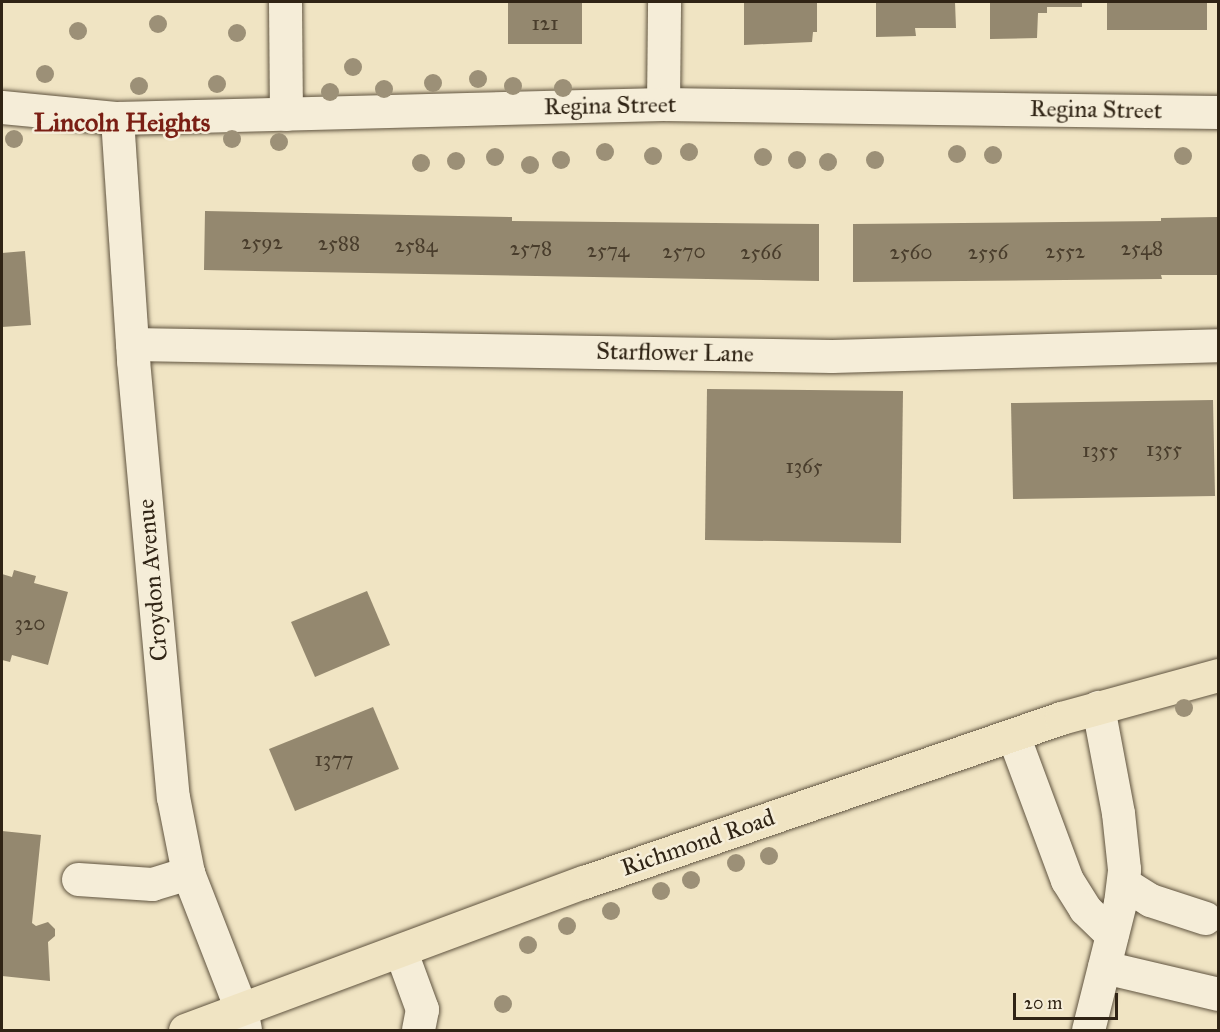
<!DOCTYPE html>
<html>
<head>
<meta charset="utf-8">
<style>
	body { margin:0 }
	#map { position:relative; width:1220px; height:1032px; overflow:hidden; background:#f0e4c3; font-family:"IM FELL Great Primer",serif }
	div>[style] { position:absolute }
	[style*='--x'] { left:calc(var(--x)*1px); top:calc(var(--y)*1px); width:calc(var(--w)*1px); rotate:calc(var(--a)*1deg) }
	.building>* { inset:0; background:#94886f }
	.roads { filter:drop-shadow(0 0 2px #605440) drop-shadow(0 0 2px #605440) }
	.minor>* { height:33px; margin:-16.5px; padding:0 16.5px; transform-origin:16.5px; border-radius:16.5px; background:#f5edd8 }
	.major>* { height:33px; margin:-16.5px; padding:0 16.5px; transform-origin:16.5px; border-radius:16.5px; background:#f0e4c3 }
	.trees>* { width:18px; height:18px; margin:-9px; border-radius:50%; background:#9c9077 }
	span { translate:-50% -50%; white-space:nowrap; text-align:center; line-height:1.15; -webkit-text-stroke:5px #f5edd8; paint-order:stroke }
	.number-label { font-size:21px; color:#493d2c }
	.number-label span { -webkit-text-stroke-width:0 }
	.street-label { font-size:24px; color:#302415 }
	.neighbourhood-label { font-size:26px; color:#7a1f14; font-weight:700 }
	.frame { position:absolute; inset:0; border:3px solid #302415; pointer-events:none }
	.scale { position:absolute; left:1013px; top:993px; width:105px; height:27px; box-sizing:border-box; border:3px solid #302415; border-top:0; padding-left:8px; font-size:18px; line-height:21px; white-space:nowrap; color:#302415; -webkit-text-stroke:4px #f5edd8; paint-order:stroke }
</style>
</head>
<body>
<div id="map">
	<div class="building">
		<div style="clip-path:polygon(508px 2px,582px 2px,582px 44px,508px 44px)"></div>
		<div style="clip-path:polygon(744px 2px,817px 2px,817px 32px,813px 32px,812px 42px,744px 45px)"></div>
		<div style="clip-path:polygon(876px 2px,955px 2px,956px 28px,915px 28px,916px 36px,876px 37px)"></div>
		<div style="clip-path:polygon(990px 2px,1082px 2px,1082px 7px,1047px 7px,1047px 13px,1038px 13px,1037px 38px,990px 39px)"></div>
		<div style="clip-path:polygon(1107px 2px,1207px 2px,1207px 30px,1107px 30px)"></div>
		<div style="clip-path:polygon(205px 211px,512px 217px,512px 221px,819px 224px,819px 281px,204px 270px)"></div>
		<div style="clip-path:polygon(1218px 217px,1218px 275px,1161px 275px,1162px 279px,853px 282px,853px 224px,1161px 221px,1161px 218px)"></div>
		<div style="clip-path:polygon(25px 251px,31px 325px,2px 327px,2px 253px)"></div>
		<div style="clip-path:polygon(707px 389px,903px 391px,901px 543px,705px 540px)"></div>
		<div style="clip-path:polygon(1213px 400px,1215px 496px,1013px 499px,1011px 403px)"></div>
		<div style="clip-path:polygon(14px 570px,36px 576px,34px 583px,68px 592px,48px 665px,12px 655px,10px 662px,2px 660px,2px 574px,12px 577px)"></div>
		<div style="clip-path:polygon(367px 591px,390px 645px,315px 677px,291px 622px)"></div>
		<div style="clip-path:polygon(373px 707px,399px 769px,295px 811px,269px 749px)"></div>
		<div style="clip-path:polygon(2px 831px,41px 835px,32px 923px,36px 926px,48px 922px,55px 929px,55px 936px,48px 942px,50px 981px,2px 976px)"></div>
	</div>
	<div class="roads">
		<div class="minor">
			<div style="--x:285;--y:2;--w:112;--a:89.5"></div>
			<div style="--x:663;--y:104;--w:102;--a:-89.4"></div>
			<div style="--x:2;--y:107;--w:116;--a:5.5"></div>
			<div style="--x:117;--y:118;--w:546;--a:-1.47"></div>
			<div style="--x:663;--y:104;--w:555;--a:0.83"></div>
			<div style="--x:117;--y:118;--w:243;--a:86.2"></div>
			<div style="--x:133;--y:360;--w:439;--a:84.8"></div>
			<div style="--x:173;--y:797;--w:77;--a:78.8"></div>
			<div style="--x:188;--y:873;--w:146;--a:68.7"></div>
			<div style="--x:241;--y:1009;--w:21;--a:79"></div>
			<div style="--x:132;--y:344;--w:700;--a:0.98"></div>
			<div style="--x:832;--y:356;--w:386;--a:-1.6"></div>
			<div style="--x:1013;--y:735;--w:155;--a:69.6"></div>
			<div style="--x:1067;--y:880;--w:34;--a:58"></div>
			<div style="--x:1085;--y:909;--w:37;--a:44"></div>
			<div style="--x:78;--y:879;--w:74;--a:3.9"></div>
			<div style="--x:152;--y:884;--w:38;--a:-17"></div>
			<div style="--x:1123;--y:883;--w:32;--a:32"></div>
			<div style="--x:1150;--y:900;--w:58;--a:18.1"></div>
			<div style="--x:401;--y:952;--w:61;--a:69.8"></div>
			<div style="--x:422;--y:1009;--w:21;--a:101"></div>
			<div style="--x:1104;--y:967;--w:117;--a:13.3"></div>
			<div style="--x:1088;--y:1030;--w:131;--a:-75.9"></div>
			<div style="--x:1120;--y:903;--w:34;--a:-83"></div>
			<div style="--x:1124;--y:869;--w:56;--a:-96.1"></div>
			<div style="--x:1118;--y:813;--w:108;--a:-100.7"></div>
		</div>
		<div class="major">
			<div style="--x:185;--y:1030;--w:426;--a:-20.4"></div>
			<div style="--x:584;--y:882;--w:504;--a:-18.97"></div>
			<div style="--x:1061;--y:718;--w:163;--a:-15.3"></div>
		</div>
	</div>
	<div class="trees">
		<div style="left:158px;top:24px"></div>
		<div style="left:78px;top:31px"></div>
		<div style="left:237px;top:33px"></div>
		<div style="left:353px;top:67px"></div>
		<div style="left:45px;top:74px"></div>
		<div style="left:478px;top:79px"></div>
		<div style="left:433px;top:83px"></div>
		<div style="left:217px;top:84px"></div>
		<div style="left:139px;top:86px"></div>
		<div style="left:513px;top:86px"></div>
		<div style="left:563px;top:88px"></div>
		<div style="left:384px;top:89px"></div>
		<div style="left:330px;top:92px"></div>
		<div style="left:14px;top:139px"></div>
		<div style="left:232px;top:139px"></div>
		<div style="left:279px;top:142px"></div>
		<div style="left:605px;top:152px"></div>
		<div style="left:689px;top:152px"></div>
		<div style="left:957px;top:154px"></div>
		<div style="left:993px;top:155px"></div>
		<div style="left:653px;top:156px"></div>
		<div style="left:1183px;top:156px"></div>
		<div style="left:495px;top:157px"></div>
		<div style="left:763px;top:157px"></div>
		<div style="left:561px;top:160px"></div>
		<div style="left:797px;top:160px"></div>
		<div style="left:875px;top:160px"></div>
		<div style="left:456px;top:161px"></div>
		<div style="left:828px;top:162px"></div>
		<div style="left:421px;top:163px"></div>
		<div style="left:530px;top:165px"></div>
		<div style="left:1184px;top:708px"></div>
		<div style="left:769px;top:856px"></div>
		<div style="left:736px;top:863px"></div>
		<div style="left:691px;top:880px"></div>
		<div style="left:661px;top:891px"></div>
		<div style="left:611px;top:911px"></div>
		<div style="left:567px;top:926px"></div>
		<div style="left:528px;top:945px"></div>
		<div style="left:503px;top:1004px"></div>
	</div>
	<div class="number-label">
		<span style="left:545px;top:23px">121</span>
		<span style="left:262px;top:242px">2592</span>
		<span style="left:339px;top:243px">2588</span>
		<span style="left:416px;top:245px">2584</span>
		<span style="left:531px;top:248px">2578</span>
		<span style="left:1142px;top:248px">2548</span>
		<span style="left:608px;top:250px">2574</span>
		<span style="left:684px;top:251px">2570</span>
		<span style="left:1065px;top:251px">2552</span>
		<span style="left:761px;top:252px">2566</span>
		<span style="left:911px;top:252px">2560</span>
		<span style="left:988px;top:252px">2556</span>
		<span style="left:1164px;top:449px">1355</span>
		<span style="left:1100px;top:450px">1355</span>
		<span style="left:804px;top:466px">1365</span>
		<span style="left:30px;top:623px">320</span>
		<span style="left:334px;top:759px">1377</span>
	</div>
	<div class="street-label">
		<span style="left:610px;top:106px;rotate:-1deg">Regina Street</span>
		<span style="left:1096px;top:110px;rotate:1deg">Regina Street</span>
		<span style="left:675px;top:353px;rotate:1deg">Starflower Lane</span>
		<span style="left:153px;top:580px;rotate:-95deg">Croydon Avenue</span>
		<span style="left:698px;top:843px;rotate:-19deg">Richmond Road</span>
	</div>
	<div class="neighbourhood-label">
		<span style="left:122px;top:123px">Lincoln Heights</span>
	</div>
	<div class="frame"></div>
	<div class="scale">20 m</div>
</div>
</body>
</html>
